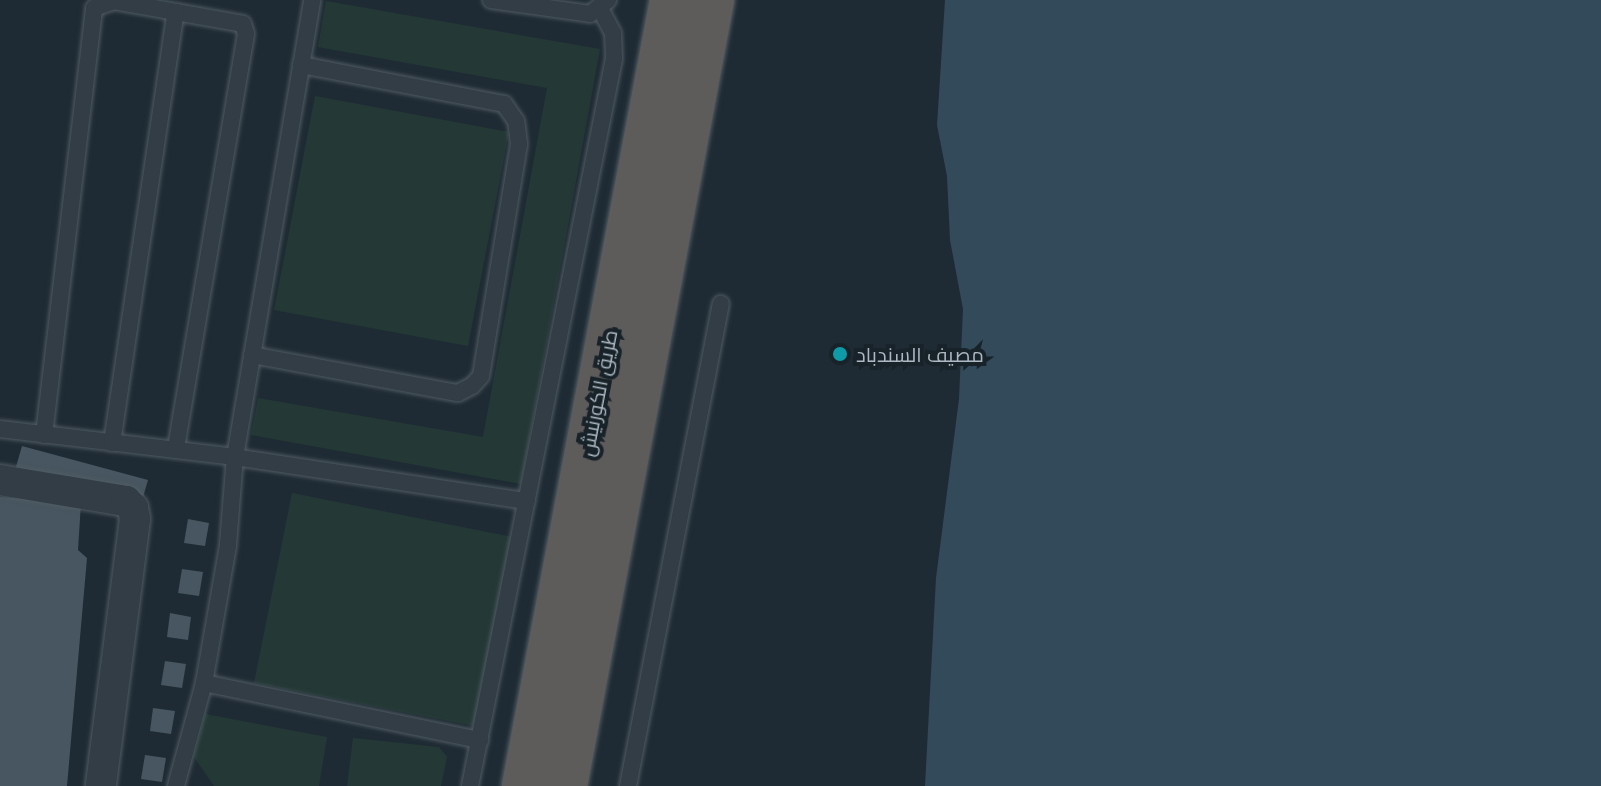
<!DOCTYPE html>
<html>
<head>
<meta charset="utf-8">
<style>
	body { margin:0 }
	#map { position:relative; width:1601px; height:786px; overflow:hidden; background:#1f2b34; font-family:Quicksand,Cairo,sans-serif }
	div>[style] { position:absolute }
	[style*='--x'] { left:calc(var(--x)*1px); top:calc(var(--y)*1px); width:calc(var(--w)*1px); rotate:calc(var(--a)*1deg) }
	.green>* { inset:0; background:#243936 }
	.water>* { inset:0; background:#334a5b }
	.building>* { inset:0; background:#475660 }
	.roads { filter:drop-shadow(0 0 2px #505b63) drop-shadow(0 0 2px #505b63) }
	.service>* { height:16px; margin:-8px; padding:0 8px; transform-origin:8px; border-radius:8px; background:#323d45 }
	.minor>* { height:30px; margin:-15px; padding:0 15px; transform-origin:15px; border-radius:15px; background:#323d45 }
	.trunk>* { height:44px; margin:-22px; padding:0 22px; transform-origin:22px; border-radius:22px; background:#5e5c5a }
	.dots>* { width:22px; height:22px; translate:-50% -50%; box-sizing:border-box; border:4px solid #182229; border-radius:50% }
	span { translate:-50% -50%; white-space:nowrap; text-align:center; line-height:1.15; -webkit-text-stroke:8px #182229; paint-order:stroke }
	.poi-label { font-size:20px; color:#acb8c2 }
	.left { translate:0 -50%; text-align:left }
	.street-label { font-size:20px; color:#acb8c2 }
</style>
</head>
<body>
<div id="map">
	<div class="green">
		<div style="clip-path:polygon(326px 1px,600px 49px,521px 484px,251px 435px,258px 398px,483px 437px,547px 88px,318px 47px)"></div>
		<div style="clip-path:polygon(315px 96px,509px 132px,468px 346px,274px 310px)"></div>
		<div style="clip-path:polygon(292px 493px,512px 537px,474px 726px,254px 683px)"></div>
		<div style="clip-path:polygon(205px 714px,327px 737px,319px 786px,214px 786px,194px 757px)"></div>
		<div style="clip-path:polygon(353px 738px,439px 747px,447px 757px,441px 786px,347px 786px)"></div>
	</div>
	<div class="water">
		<div style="clip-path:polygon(945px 0,1601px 0,1601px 786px,925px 786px,936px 578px,959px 399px,963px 309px,950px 240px,947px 176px,937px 125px)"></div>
	</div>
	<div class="building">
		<div style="clip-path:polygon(22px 446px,148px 480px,141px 504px,15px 470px)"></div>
		<div style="clip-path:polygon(0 497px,81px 503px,78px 550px,87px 558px,67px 786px,0 786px)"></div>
		<div style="clip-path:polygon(188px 519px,209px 523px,205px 546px,184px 543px)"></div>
		<div style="clip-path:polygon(182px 569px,203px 572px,199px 596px,178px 593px)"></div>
		<div style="clip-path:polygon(170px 613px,191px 617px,188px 640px,167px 637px)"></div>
		<div style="clip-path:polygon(165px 661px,186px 664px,182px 688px,161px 685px)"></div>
		<div style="clip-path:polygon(153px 708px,175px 711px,171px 734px,150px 731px)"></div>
		<div style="clip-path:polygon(145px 755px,166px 758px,162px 782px,141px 779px)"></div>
	</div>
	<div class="roads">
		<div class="service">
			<div style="--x:491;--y:0;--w:100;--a:8"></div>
			<div style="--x:590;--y:14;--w:23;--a:-38"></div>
			<div style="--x:252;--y:355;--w:209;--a:10.5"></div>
			<div style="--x:458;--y:393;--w:16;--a:-27"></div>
			<div style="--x:472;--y:386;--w:13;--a:-48"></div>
			<div style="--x:481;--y:376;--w:235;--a:-80.7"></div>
			<div style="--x:519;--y:144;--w:23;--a:-97"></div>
			<div style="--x:516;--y:121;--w:21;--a:-125"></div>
			<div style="--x:504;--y:104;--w:207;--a:-169.1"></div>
			<div style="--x:0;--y:429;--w:237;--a:6.8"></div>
			<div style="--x:235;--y:457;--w:295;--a:8.6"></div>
			<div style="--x:44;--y:435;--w:430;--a:-83.3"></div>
			<div style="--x:94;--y:8;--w:21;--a:-19"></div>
			<div style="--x:114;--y:1;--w:131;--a:10.1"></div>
			<div style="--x:243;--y:24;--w:10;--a:73"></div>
			<div style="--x:246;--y:34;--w:422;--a:99.6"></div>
			<div style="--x:112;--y:443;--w:436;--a:-81.6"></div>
			<div style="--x:204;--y:683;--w:282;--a:11.7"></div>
			<div style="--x:176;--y:786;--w:107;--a:-74.8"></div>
			<div style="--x:204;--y:683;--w:140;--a:-80.1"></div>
			<div style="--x:228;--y:545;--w:88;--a:-85.5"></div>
			<div style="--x:235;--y:457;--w:463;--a:-80.4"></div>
			<div style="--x:470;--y:786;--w:741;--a:-78.8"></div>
			<div style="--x:614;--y:59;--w:26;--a:-92"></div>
			<div style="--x:613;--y:33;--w:26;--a:-118"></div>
			<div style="--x:628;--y:786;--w:491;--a:-79.1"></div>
		</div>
		<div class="minor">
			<div style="--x:0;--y:480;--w:128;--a:9.5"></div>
			<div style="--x:126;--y:501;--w:10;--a:45"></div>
			<div style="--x:133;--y:508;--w:11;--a:80"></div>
			<div style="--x:135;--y:519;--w:269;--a:97.3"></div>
		</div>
		<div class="trunk">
			<div style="--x:524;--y:786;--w:800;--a:-79.34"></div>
			<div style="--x:565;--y:786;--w:800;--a:-79.41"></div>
		</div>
	</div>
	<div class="dots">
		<div style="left:840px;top:354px;background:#0f9aa8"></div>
	</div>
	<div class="poi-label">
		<span class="left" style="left:856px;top:354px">مصيف السندباد</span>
	</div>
	<div class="street-label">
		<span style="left:598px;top:393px;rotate:-79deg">طريق الكورنيش</span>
	</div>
</div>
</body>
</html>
